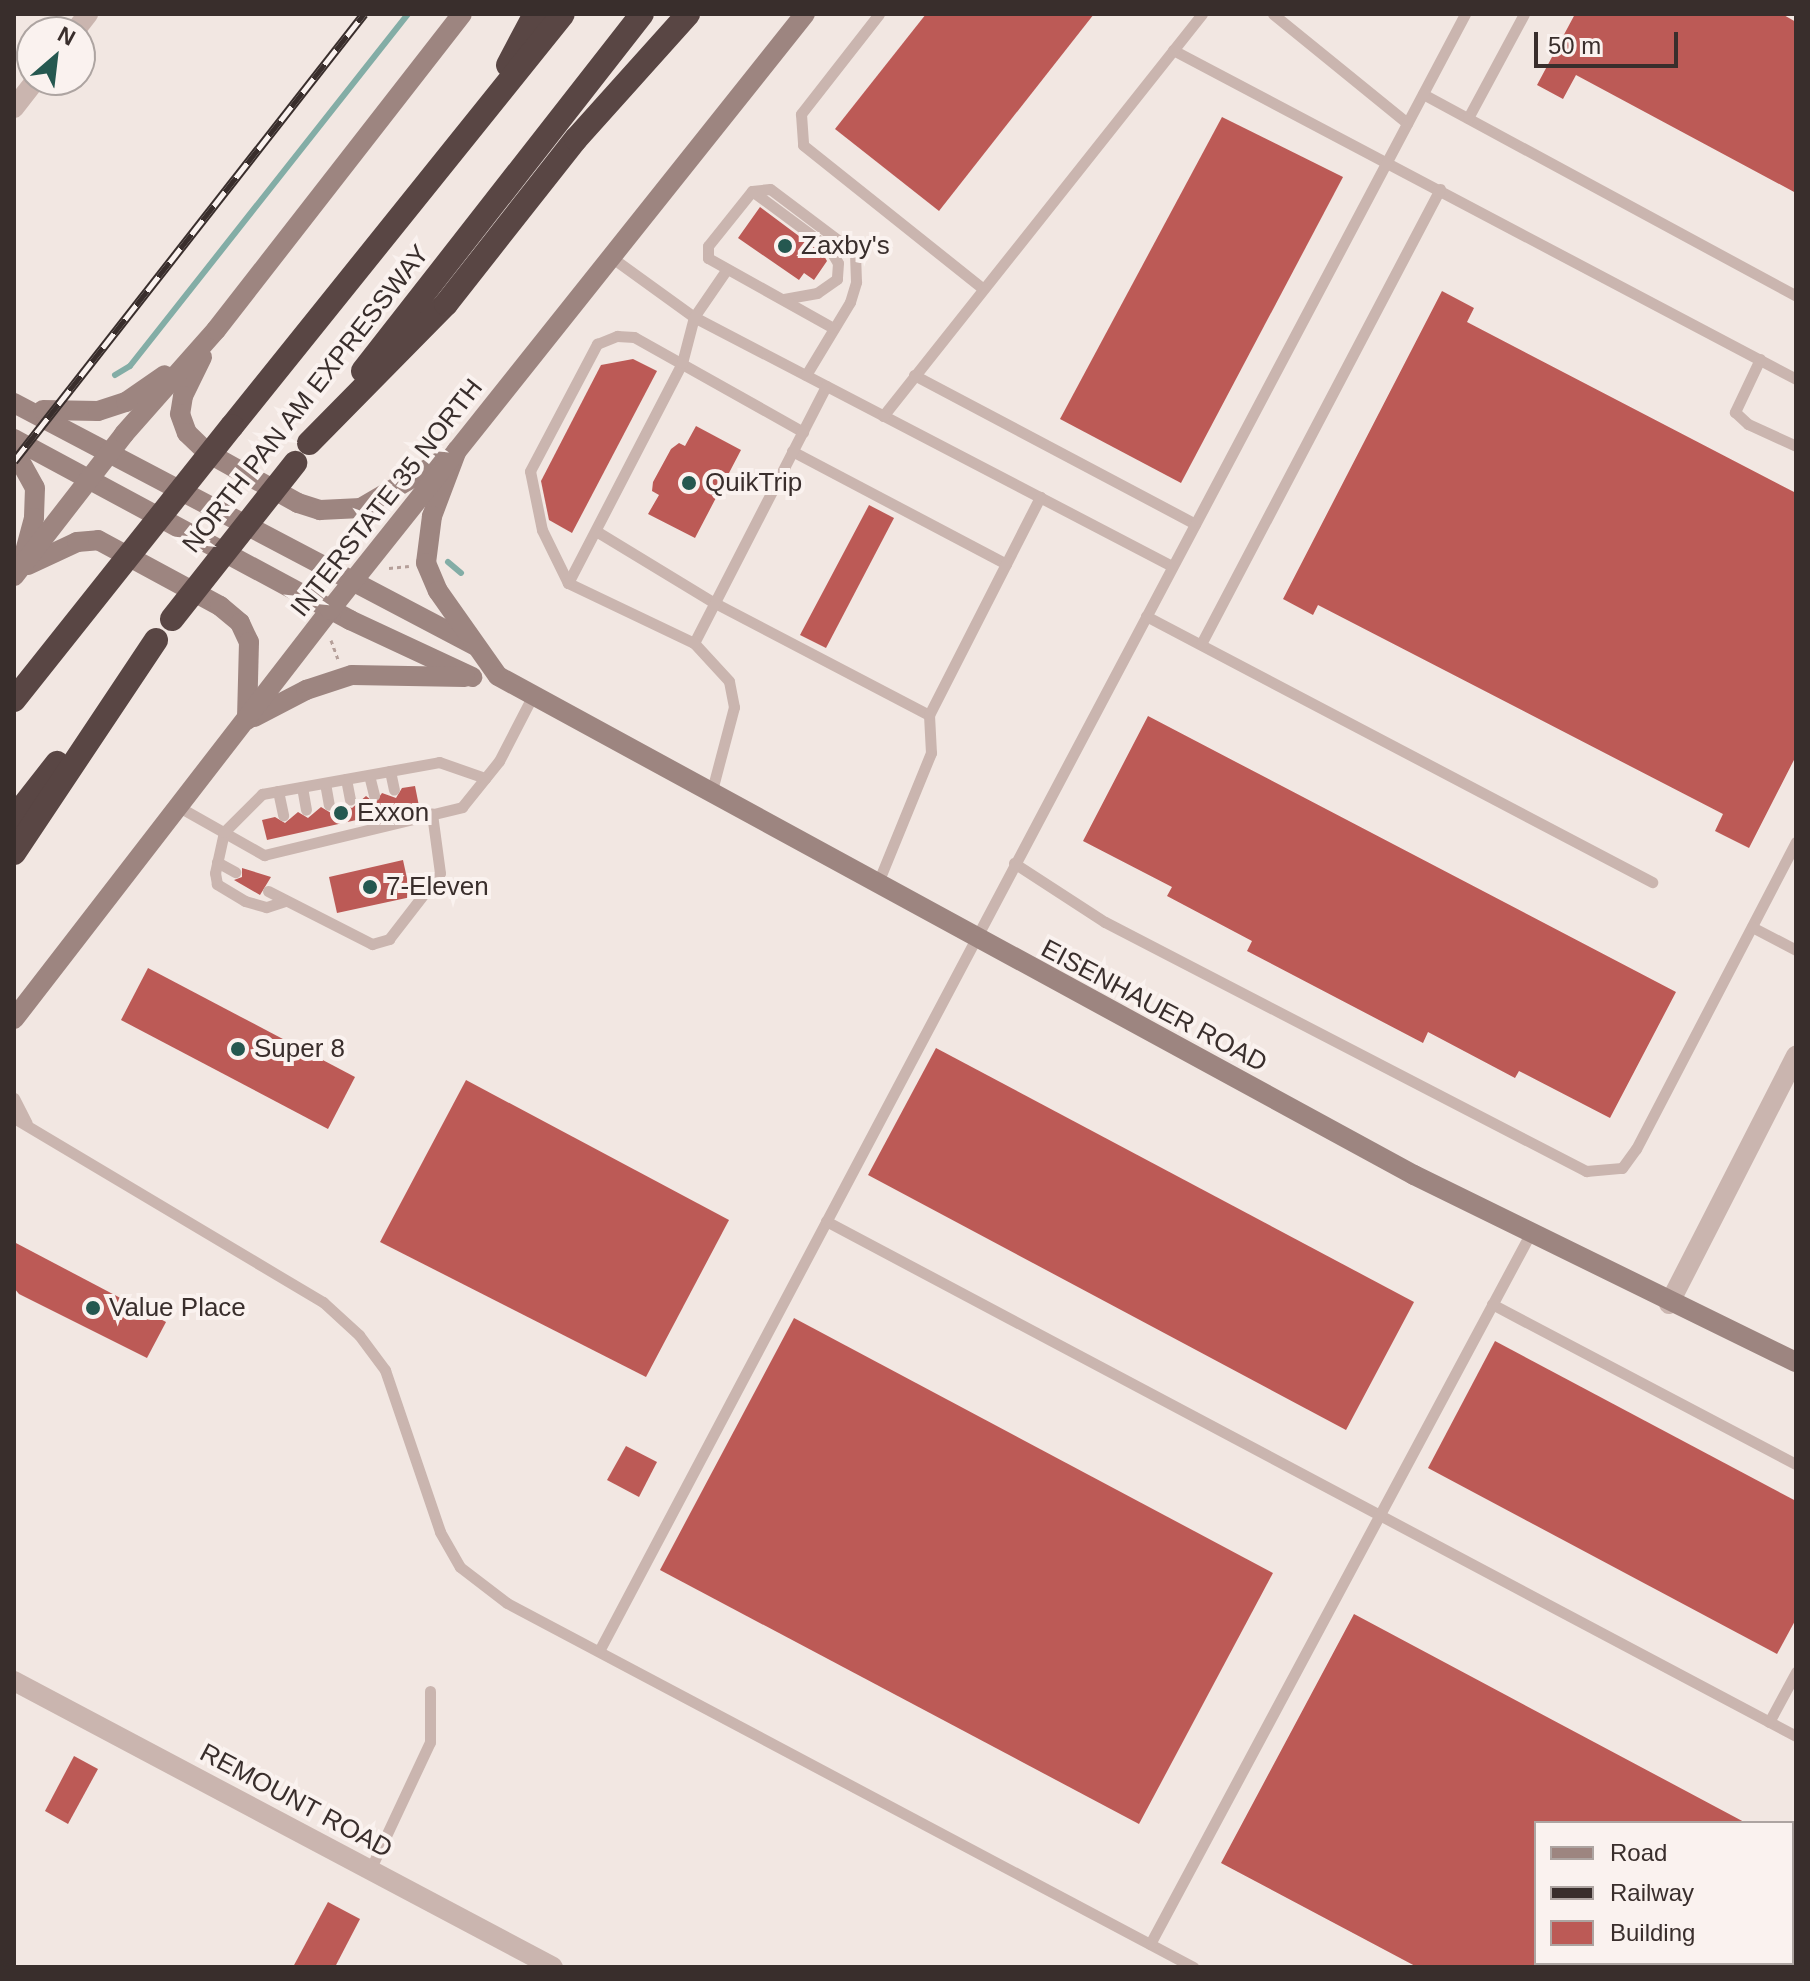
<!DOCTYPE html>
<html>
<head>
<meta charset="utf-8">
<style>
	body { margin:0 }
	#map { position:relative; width:1810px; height:1981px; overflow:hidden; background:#f2e7e2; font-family:Helvetica,sans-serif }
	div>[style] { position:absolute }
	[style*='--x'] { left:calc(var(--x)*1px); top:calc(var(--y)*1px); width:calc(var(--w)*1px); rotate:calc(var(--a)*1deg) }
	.stream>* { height:6px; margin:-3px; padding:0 3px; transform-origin:3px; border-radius:3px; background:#83ada6 }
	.building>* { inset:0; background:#bc5a56 }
	.path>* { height:3px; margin-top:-1.5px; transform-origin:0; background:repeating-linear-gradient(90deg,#b59f99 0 4px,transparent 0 8px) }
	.lane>* { height:11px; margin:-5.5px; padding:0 5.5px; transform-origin:5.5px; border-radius:5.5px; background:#cab5af }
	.street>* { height:20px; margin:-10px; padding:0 10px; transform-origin:10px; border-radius:10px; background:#cab5af }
	.secondary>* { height:20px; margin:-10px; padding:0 10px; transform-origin:10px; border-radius:10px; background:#9d8580 }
	.highway>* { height:24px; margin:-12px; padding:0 12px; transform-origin:12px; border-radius:12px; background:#594644 }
	.rail>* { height:9px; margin-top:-4.5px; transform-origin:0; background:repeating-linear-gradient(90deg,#faf2ef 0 18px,#392e2c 0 36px); box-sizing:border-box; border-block:2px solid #392e2c }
	.highway-bridge>* { height:24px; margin:-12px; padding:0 12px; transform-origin:12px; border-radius:12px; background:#594644 }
	.dots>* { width:22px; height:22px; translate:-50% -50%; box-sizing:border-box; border:4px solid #faf2ef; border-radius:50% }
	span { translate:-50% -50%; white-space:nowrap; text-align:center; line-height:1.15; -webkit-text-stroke:8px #faf2ef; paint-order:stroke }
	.poi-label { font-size:26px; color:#392e2c }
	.left { translate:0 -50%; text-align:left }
	.street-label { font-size:26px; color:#392e2c }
	.frame { position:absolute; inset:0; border:16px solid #392e2c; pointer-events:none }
	.legend { position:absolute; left:1534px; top:1821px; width:260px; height:144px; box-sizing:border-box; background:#faf2ef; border:2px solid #ada4a1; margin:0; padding:10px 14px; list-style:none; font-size:24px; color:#392e2c }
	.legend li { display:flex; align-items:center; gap:16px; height:40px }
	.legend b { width:40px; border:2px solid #ada4a1 }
	.north { position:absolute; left:16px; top:16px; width:80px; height:80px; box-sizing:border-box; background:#faf2ef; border:2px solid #ada4a1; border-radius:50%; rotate:28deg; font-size:22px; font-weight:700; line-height:32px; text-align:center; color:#392e2c }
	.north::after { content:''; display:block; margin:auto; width:28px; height:36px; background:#255850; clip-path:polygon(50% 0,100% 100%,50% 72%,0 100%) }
	.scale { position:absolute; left:1534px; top:32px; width:144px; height:36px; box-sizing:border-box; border:4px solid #392e2c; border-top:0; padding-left:10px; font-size:24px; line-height:28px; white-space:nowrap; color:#392e2c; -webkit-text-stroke:6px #faf2ef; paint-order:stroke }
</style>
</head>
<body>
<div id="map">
	<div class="stream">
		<div style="--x:115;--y:375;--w:17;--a:-31"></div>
		<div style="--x:130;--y:366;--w:449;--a:-51.7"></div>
		<div style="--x:448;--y:562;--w:17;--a:40"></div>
	</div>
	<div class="building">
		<div style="clip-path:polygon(926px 14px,1094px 14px,939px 211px,835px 129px)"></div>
		<div style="clip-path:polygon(1575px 14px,1782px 14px,1796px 22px,1796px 193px,1576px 75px,1563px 99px,1537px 85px)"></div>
		<div style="clip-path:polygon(1222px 117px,1343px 177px,1181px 483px,1060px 419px)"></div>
		<div style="clip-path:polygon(760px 207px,823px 254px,827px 261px,814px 280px,804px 273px,799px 280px,738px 238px)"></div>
		<div style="clip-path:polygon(1442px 291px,1474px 308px,1467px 322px,1796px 493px,1796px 756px,1749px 848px,1715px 831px,1723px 814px,1318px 605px,1313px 615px,1283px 599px)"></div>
		<div style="clip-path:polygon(633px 359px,657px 371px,572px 533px,549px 520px,541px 481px,601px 365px)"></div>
		<div style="clip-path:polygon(696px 426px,741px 450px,695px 538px,648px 514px,659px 495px,652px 491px,653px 482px,671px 449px,679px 443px,685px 446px)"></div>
		<div style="clip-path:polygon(869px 505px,894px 518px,826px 648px,800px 635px)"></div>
		<div style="clip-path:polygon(1148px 716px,1676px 992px,1610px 1118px,1519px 1071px,1515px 1078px,1428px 1032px,1423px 1043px,1247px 951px,1252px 941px,1167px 896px,1172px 887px,1083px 841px)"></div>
		<div style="clip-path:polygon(415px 786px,419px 806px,267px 840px,262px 820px,275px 817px,285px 823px,298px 812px,308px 818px,321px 807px,331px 813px,337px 803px,352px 808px,366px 796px,375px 803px,382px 793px,396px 798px,402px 788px)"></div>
		<div style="clip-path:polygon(403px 860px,411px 897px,337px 913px,329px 877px)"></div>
		<div style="clip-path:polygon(242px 868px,271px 877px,260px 895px,234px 880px,242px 877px)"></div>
		<div style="clip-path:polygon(148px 968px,355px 1077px,328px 1129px,121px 1020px)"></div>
		<div style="clip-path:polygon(936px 1048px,1414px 1302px,1346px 1430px,868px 1175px)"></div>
		<div style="clip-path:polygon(466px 1080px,729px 1220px,646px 1377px,380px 1242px)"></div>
		<div style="clip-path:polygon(14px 1242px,166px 1322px,147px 1358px,19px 1294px,14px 1288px)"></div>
		<div style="clip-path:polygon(794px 1318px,1273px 1573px,1139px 1824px,660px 1570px)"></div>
		<div style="clip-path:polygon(1495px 1341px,1796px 1501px,1796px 1619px,1777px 1654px,1428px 1468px)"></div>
		<div style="clip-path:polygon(626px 1446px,657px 1462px,639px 1497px,607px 1480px)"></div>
		<div style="clip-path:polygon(1354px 1614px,1746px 1823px,1536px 1823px,1536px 1967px,1417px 1967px,1221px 1863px)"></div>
		<div style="clip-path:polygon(74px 1756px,98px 1769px,68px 1824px,45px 1811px)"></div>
		<div style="clip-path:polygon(328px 1902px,360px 1919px,335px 1967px,293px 1967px)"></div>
	</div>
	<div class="path">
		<div style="--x:389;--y:568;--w:20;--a:-6"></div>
		<div style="--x:331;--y:640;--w:20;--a:70"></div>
	</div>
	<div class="lane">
		<div style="--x:879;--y:14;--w:127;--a:128"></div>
		<div style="--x:801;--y:114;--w:31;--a:86"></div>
		<div style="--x:803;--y:145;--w:228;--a:38.6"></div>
		<div style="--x:1273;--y:14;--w:173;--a:39.1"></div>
		<div style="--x:1173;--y:50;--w:705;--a:27.84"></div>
		<div style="--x:1423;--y:94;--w:424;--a:28.4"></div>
		<div style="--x:1468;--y:118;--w:118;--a:-61.7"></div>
		<div style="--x:752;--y:191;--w:96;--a:36.5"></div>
		<div style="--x:829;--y:248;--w:17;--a:59"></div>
		<div style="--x:838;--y:263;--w:16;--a:94"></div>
		<div style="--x:837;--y:279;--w:24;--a:145"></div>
		<div style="--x:817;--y:293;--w:35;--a:170"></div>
		<div style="--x:611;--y:257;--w:102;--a:35.9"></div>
		<div style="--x:694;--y:317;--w:539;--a:27.52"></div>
		<div style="--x:1760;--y:359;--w:59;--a:115.3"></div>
		<div style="--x:1735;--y:412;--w:18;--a:43"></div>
		<div style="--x:1748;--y:424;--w:53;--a:24.6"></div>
		<div style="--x:806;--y:375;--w:85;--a:-58.9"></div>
		<div style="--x:850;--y:302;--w:21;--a:-73"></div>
		<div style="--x:856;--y:282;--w:29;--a:-92"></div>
		<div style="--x:855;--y:253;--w:106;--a:-143"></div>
		<div style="--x:770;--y:189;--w:18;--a:174"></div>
		<div style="--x:752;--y:191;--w:70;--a:128.7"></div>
		<div style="--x:708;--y:246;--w:12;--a:90"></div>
		<div style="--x:708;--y:258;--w:143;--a:29.2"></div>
		<div style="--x:914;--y:375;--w:318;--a:27.9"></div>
		<div style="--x:883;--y:416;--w:513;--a:-51.57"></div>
		<div style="--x:792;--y:451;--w:242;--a:27.8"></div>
		<div style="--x:596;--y:531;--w:137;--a:31.3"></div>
		<div style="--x:713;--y:602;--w:244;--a:27.6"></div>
		<div style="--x:568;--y:583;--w:59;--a:-116.1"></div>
		<div style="--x:542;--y:530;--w:60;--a:-101.5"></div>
		<div style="--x:530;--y:471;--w:144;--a:-62.2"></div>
		<div style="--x:597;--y:344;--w:22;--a:-22"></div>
		<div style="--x:617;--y:336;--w:17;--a:3"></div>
		<div style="--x:634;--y:337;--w:194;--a:29.3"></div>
		<div style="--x:1146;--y:616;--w:572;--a:27.73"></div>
		<div style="--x:694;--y:643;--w:289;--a:-62.8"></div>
		<div style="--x:1201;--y:644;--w:514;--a:-62.29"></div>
		<div style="--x:390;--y:771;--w:19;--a:78"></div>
		<div style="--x:369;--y:775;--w:21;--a:76"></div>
		<div style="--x:346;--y:779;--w:21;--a:79"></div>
		<div style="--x:325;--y:783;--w:22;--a:80"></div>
		<div style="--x:302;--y:787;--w:23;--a:80"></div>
		<div style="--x:278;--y:791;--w:25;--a:78"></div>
		<div style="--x:711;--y:794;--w:90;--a:-75.2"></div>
		<div style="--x:734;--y:707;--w:26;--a:-101"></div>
		<div style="--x:729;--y:681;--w:52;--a:-132.6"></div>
		<div style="--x:694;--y:643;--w:140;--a:-154.5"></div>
		<div style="--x:568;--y:583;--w:248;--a:-62.6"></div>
		<div style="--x:682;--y:363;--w:48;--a:-75.4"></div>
		<div style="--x:694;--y:317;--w:58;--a:-55.5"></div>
		<div style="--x:179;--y:807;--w:98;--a:29.5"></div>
		<div style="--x:264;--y:855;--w:204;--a:-13.6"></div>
		<div style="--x:462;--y:807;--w:59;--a:-51.2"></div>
		<div style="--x:499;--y:761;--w:74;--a:-62.7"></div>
		<div style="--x:217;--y:862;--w:21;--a:29"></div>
		<div style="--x:1014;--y:863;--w:108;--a:33"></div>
		<div style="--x:1105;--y:922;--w:542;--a:27.37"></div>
		<div style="--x:1586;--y:1171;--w:36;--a:-5"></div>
		<div style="--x:1622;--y:1168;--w:24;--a:-54"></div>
		<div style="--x:1636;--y:1149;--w:346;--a:-62.5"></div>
		<div style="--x:877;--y:885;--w:143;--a:-67.8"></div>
		<div style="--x:931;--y:753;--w:38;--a:-93"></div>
		<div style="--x:929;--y:715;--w:245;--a:-63"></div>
		<div style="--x:268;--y:891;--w:117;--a:27"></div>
		<div style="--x:372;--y:944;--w:18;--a:-16"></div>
		<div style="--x:389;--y:939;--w:83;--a:-52.3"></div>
		<div style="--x:440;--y:873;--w:60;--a:-97.7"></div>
		<div style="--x:285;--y:901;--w:20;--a:162"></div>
		<div style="--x:266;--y:907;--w:22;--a:-164"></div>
		<div style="--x:245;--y:901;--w:33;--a:-149"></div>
		<div style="--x:217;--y:884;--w:11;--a:-100"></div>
		<div style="--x:215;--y:873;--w:42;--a:-77.6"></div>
		<div style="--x:224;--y:832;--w:54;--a:-45"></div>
		<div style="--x:262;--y:794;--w:180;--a:-10.2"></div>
		<div style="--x:439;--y:762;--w:49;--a:19.2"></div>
		<div style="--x:1752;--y:927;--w:50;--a:27.6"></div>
		<div style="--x:14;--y:1098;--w:28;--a:63"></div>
		<div style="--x:14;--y:1118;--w:360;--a:30.8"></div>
		<div style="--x:323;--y:1302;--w:49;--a:42.5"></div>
		<div style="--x:359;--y:1335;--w:44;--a:53.4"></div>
		<div style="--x:385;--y:1370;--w:171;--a:71.2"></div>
		<div style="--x:440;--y:1532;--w:40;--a:60.3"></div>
		<div style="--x:460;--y:1567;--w:59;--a:37.5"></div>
		<div style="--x:507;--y:1603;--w:777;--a:27.95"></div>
		<div style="--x:826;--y:1221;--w:1098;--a:27.97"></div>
		<div style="--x:1492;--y:1304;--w:344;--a:27.8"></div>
		<div style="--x:599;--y:1651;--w:1852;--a:-62.12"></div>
		<div style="--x:1769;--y:1722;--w:57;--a:-61.6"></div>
		<div style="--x:370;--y:1870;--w:141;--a:-64.9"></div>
		<div style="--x:430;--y:1742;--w:51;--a:-90"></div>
		<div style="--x:1150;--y:1944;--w:805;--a:-61.84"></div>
	</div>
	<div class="street">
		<div style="--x:74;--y:32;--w:23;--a:-52"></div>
		<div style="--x:14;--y:108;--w:36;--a:-52"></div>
		<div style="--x:1669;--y:1304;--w:279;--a:-62.9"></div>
		<div style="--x:14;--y:1681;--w:610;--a:27.95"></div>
	</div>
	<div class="secondary">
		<div style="--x:202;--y:357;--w:43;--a:116"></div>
		<div style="--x:183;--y:396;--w:18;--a:99"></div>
		<div style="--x:180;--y:414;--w:20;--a:70"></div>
		<div style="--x:187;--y:433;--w:29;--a:44"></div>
		<div style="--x:208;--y:453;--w:103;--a:29.1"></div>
		<div style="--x:298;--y:503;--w:23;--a:18"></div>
		<div style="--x:320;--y:510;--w:41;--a:-2.8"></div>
		<div style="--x:361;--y:508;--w:93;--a:-30.4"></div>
		<div style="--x:14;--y:403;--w:520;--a:27.75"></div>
		<div style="--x:43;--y:410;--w:55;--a:1"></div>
		<div style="--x:98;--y:411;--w:29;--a:-18"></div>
		<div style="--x:126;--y:402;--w:47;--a:-34.7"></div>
		<div style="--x:14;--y:439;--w:382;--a:28.3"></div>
		<div style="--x:350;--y:620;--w:135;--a:25"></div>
		<div style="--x:14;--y:450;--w:43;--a:61.1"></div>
		<div style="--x:35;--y:488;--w:30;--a:92"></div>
		<div style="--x:34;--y:518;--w:38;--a:105"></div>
		<div style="--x:457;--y:450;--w:71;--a:110.7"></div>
		<div style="--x:432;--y:516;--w:47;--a:97.3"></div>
		<div style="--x:426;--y:563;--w:30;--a:67"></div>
		<div style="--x:438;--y:591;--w:104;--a:54.8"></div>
		<div style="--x:498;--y:676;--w:1043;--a:28.58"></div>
		<div style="--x:1414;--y:1175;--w:425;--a:26.1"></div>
		<div style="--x:28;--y:565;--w:54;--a:-25.1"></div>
		<div style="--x:77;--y:542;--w:21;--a:-5"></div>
		<div style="--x:98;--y:540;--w:139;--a:28.4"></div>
		<div style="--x:220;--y:606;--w:26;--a:40"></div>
		<div style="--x:240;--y:623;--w:21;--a:65"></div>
		<div style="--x:249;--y:642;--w:78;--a:91.5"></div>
		<div style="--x:14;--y:576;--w:180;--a:-52.2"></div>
		<div style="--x:124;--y:434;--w:139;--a:-48.5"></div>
		<div style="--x:216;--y:330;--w:400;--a:-52.1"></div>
		<div style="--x:254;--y:717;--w:59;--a:-27.4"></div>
		<div style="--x:306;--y:690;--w:48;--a:-18.1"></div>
		<div style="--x:352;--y:675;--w:113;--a:1"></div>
		<div style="--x:14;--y:1019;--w:517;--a:-52.31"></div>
		<div style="--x:330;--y:610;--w:762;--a:-51.45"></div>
	</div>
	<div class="highway">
		<div style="--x:508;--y:65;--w:58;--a:-62.1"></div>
		<div style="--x:363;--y:371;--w:453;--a:-52"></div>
		<div style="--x:232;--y:426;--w:528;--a:-51.22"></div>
		<div style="--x:309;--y:443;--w:195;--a:-45.4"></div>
		<div style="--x:446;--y:304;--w:210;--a:-51.8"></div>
		<div style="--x:576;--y:139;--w:168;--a:-48.1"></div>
		<div style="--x:14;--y:818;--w:70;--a:-52"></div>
		<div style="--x:14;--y:853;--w:256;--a:-56.3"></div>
	</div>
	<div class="rail">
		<div style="--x:14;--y:461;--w:568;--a:-51.94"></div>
	</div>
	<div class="highway-bridge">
		<div style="--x:172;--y:619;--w:199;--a:-51.7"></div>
		<div style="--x:14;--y:700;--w:350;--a:-51.5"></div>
	</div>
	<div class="dots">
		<div style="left:785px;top:246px;background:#255850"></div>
		<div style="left:689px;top:483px;background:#255850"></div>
		<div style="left:341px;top:813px;background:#255850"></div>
		<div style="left:370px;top:887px;background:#255850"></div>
		<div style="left:238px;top:1049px;background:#255850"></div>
		<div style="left:93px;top:1308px;background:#255850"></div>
	</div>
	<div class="poi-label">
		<span class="left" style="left:801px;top:246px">Zaxby's</span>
		<span class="left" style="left:705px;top:483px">QuikTrip</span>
		<span class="left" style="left:357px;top:813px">Exxon</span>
		<span class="left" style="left:386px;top:887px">7-Eleven</span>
		<span class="left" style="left:254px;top:1049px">Super 8</span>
		<span class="left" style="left:109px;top:1308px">Value Place</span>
	</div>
	<div class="street-label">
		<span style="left:306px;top:399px;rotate:-52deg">NORTH PAN AM EXPRESSWAY</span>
		<span style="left:387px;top:498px;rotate:-52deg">INTERSTATE 35 NORTH</span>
		<span style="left:1154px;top:1006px;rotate:28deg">EISENHAUER ROAD</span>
		<span style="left:296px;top:1801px;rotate:28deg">REMOUNT ROAD</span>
	</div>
	<div class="frame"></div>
	<ul class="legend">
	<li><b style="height:10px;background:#9d8580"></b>Road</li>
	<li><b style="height:10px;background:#392e2c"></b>Railway</li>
	<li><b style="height:22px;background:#bc5a56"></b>Building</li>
	</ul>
	<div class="north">N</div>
	<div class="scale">50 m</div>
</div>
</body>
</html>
